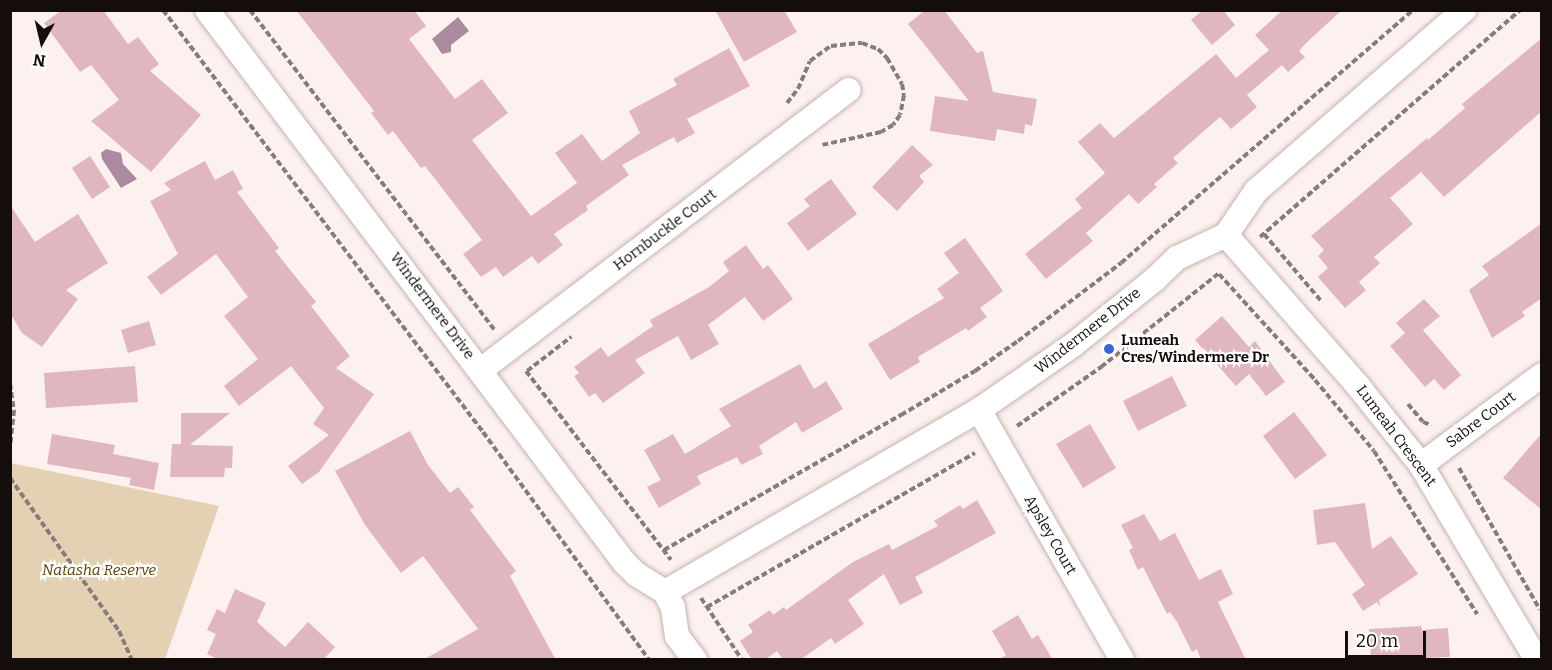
<!DOCTYPE html>
<html>
<head>
<meta charset="utf-8">
<style>
	body { margin:0 }
	#map { position:relative; width:1552px; height:670px; overflow:hidden; background:#fdf1ef; font-family:Bitter,serif }
	div>[style] { position:absolute }
	[style*='--x'] { left:calc(var(--x)*1px); top:calc(var(--y)*1px); width:calc(var(--w)*1px); rotate:calc(var(--a)*1deg) }
	.green>* { inset:0; background:#e4d0b2 }
	.water>* { inset:0; background:#ab8a9f }
	.building>* { inset:0; background:#e1b7bf }
	.path>* { height:4px; margin-top:-2px; transform-origin:0; background:repeating-linear-gradient(90deg,#867c7b 0 6px,transparent 0 9px) }
	.roads { filter:drop-shadow(0 0 2px #c5b3b0) drop-shadow(0 0 2px #c5b3b0) }
	.street>* { height:24px; margin:-12px; padding:0 12px; transform-origin:12px; border-radius:12px; background:#fff }
	.dots>* { width:16px; height:16px; translate:-50% -50%; box-sizing:border-box; border:3px solid #fff; border-radius:50% }
	span { translate:-50% -50%; white-space:nowrap; text-align:center; line-height:1.15; -webkit-text-stroke:4.5px #fff; paint-order:stroke }
	.street-label { font-size:15px; color:#140d0c }
	.poi-label { font-size:15px; color:#140d0c; font-weight:700 }
	.left { translate:0 -50%; text-align:left }
	.park-label { font-size:15px; color:#5b3e03; font-style:italic }
	.frame { position:absolute; inset:0; border:12px solid #140d0c; pointer-events:none }
	.north { position:absolute; left:12px; top:12px; width:60px; height:60px; -webkit-text-stroke:4px #fff; paint-order:stroke; rotate:188deg; font-size:16px; font-weight:700; line-height:24px; text-align:center; color:#140d0c }
	.north::after { content:''; display:block; margin:auto; width:21px; height:27px; background:#140d0c; clip-path:polygon(50% 0,100% 100%,50% 72%,0 100%) }
	.scale { position:absolute; left:1345px; top:631px; width:81px; height:27px; box-sizing:border-box; border:3px solid #140d0c; border-top:0; padding-left:8px; font-size:18px; line-height:21px; white-space:nowrap; color:#140d0c; -webkit-text-stroke:4px #fff; paint-order:stroke }
</style>
</head>
<body>
<div id="map">
	<div class="green">
		<div style="clip-path:polygon(11px 463px,219px 506px,165px 659px,11px 659px)"></div>
	</div>
	<div class="water">
		<div style="clip-path:polygon(458px 17px,469px 31px,451px 45px,451px 52px,442px 54px,432px 39px)"></div>
		<div style="clip-path:polygon(106px 149px,121px 153px,123px 164px,137px 179px,121px 188px,102px 159px,101px 153px)"></div>
	</div>
	<div class="building">
		<div style="clip-path:polygon(62px 10px,103px 10px,128px 44px,138px 37px,159px 64px,150px 71px,201px 115px,151px 172px,91px 121px,119px 100px,91px 65px,80px 72px,44px 23px)"></div>
		<div style="clip-path:polygon(296px 10px,414px 10px,426px 26px,409px 39px,455px 99px,482px 79px,508px 113px,472px 140px,531px 216px,577px 183px,555px 153px,582px 134px,602px 161px,640px 133px,629px 111px,677px 85px,673px 79px,729px 48px,750px 86px,687px 119px,695px 133px,677px 143px,674px 137px,622px 165px,629px 175px,586px 206px,588px 210px,554px 234px,563px 245px,538px 264px,532px 256px,503px 277px,496px 267px,481px 277px,463px 254px,482px 240px,425px 166px,421px 168px,393px 131px,388px 135px,371px 113px,374px 111px)"></div>
		<div style="clip-path:polygon(715px 10px,784px 10px,797px 32px,744px 62px)"></div>
		<div style="clip-path:polygon(925px 10px,944px 10px,977px 53px,983px 51px,993px 92px,1037px 99px,1032px 126px,1025px 124px,1024px 134px,997px 129px,995px 141px,930px 131px,935px 96px,969px 101px,908px 24px)"></div>
		<div style="clip-path:polygon(1203px 10px,1223px 10px,1235px 25px,1212px 45px,1191px 20px)"></div>
		<div style="clip-path:polygon(1283px 10px,1342px 10px,1306px 43px,1299px 51px,1305px 57px,1288px 72px,1282px 65px,1247px 95px,1257px 107px,1231px 129px,1220px 117px,1173px 158px,1178px 163px,1154px 184px,1157px 187px,1138px 204px,1129px 194px,1086px 233px,1093px 241px,1046px 279px,1025px 254px,1082px 208px,1075px 199px,1105px 173px,1078px 142px,1100px 123px,1114px 138px,1216px 54px,1236px 78px,1269px 50px,1255px 35px)"></div>
		<div style="clip-path:polygon(1542px 38px,1542px 111px,1444px 197px,1421px 172px,1390px 198px,1413px 224px,1374px 257px,1380px 263px,1359px 282px,1366px 290px,1345px 308px,1318px 277px,1328px 268px,1318px 256px,1324px 250px,1311px 236px,1427px 138px,1428px 140px,1465px 108px,1462px 104px)"></div>
		<div style="clip-path:polygon(912px 145px,933px 165px,919px 176px,924px 182px,897px 211px,872px 187px)"></div>
		<div style="clip-path:polygon(90px 156px,110px 187px,92px 199px,72px 168px)"></div>
		<div style="clip-path:polygon(205px 161px,215px 180px,233px 170px,243px 189px,237px 192px,279px 248px,275px 251px,316px 302px,311px 306px,350px 356px,336px 368px,374px 394px,319px 472px,302px 484px,288px 466px,329px 435px,313px 424px,324px 408px,291px 366px,239px 406px,224px 386px,258px 359px,224px 316px,248px 297px,216px 254px,161px 295px,147px 277px,178px 254px,150px 201px,171px 190px,164px 183px)"></div>
		<div style="clip-path:polygon(831px 179px,857px 214px,808px 251px,787px 223px,810px 206px,804px 199px)"></div>
		<div style="clip-path:polygon(10px 205px,35px 242px,78px 214px,108px 263px,66px 290px,78px 299px,42px 347px,22px 333px,10px 313px)"></div>
		<div style="clip-path:polygon(1542px 223px,1542px 298px,1522px 312px,1525px 316px,1492px 338px,1469px 290px,1489px 275px,1482px 266px)"></div>
		<div style="clip-path:polygon(965px 238px,1003px 291px,980px 308px,987px 317px,968px 331px,966px 328px,918px 357px,920px 362px,890px 380px,868px 344px,944px 298px,937px 289px,959px 273px,944px 253px)"></div>
		<div style="clip-path:polygon(746px 245px,763px 269px,768px 265px,793px 299px,763px 321px,745px 297px,708px 325px,719px 344px,691px 360px,678px 336px,635px 360px,645px 373px,603px 403px,595px 393px,589px 397px,574px 376px,579px 373px,574px 367px,601px 347px,608px 357px,653px 326px,650px 320px,709px 287px,729px 271px,723px 262px)"></div>
		<div style="clip-path:polygon(1424px 299px,1440px 316px,1423px 330px,1461px 375px,1444px 390px,1434px 379px,1425px 387px,1390px 346px,1405px 333px,1396px 323px)"></div>
		<div style="clip-path:polygon(1222px 316px,1249px 347px,1255px 341px,1285px 382px,1266px 396px,1249px 374px,1236px 386px,1195px 340px)"></div>
		<div style="clip-path:polygon(149px 321px,156px 345px,128px 353px,121px 330px)"></div>
		<div style="clip-path:polygon(800px 364px,814px 389px,826px 381px,843px 409px,802px 433px,796px 422px,759px 446px,763px 454px,741px 465px,737px 457px,697px 476px,701px 484px,659px 508px,647px 487px,661px 480px,644px 450px,673px 434px,685px 454px,731px 426px,719px 409px)"></div>
		<div style="clip-path:polygon(135px 366px,138px 402px,46px 408px,44px 373px)"></div>
		<div style="clip-path:polygon(1172px 376px,1187px 406px,1138px 431px,1123px 401px)"></div>
		<div style="clip-path:polygon(1294px 412px,1327px 455px,1295px 479px,1263px 436px)"></div>
		<div style="clip-path:polygon(181px 413px,230px 413px,190px 445px,233px 446px,232px 468px,225px 468px,224px 477px,170px 477px,172px 444px,181px 444px)"></div>
		<div style="clip-path:polygon(1090px 424px,1116px 468px,1083px 488px,1056px 444px)"></div>
		<div style="clip-path:polygon(410px 431px,428px 465px,450px 493px,458px 487px,474px 507px,470px 510px,516px 571px,510px 576px,556px 660px,423px 660px,478px 629px,423px 556px,401px 573px,365px 525px,335px 471px)"></div>
		<div style="clip-path:polygon(1542px 433px,1542px 510px,1503px 478px)"></div>
		<div style="clip-path:polygon(52px 434px,115px 445px,113px 454px,159px 463px,154px 490px,129px 485px,131px 478px,47px 464px)"></div>
		<div style="clip-path:polygon(977px 500px,996px 533px,915px 577px,923px 593px,900px 605px,884px 574px,848px 600px,864px 624px,835px 644px,831px 638px,800px 660px,783px 660px,777px 651px,765px 660px,752px 660px,740px 641px,753px 632px,748px 625px,770px 610px,773px 615px,784px 607px,786px 610px,853px 562px,889px 544px,892px 550px,938px 526px,934px 521px,960px 505px,963px 509px)"></div>
		<div style="clip-path:polygon(1365px 503px,1372px 549px,1391px 536px,1418px 574px,1379px 600px,1380px 607px,1377px 602px,1363px 611px,1352px 594px,1365px 585px,1335px 542px,1317px 545px,1313px 510px)"></div>
		<div style="clip-path:polygon(1144px 514px,1160px 541px,1175px 533px,1199px 580px,1221px 569px,1233px 594px,1218px 602px,1246px 660px,1201px 660px,1197px 649px,1192px 652px,1177px 622px,1170px 612px,1167px 614px,1143px 567px,1138px 570px,1129px 550px,1133px 548px,1121px 525px)"></div>
		<div style="clip-path:polygon(235px 589px,266px 603px,257px 622px,285px 647px,308px 622px,335px 647px,323px 660px,219px 660px,207px 654px,216px 634px,207px 630px,217px 609px,225px 613px)"></div>
		<div style="clip-path:polygon(1018px 615px,1032px 639px,1038px 635px,1053px 660px,998px 660px,1006px 655px,992px 631px)"></div>
		<div style="clip-path:polygon(1421px 626px,1422px 630px,1448px 628px,1450px 657px,1371px 660px,1369px 629px)"></div>
	</div>
	<div class="path">
		<div style="--x:163;--y:10;--w:530;--a:52.83"></div>
		<div style="--x:483;--y:432;--w:282;--a:53.9"></div>
		<div style="--x:250;--y:10;--w:402;--a:52.6"></div>
		<div style="--x:787;--y:103;--w:18;--a:-52"></div>
		<div style="--x:798;--y:89;--w:30;--a:-67"></div>
		<div style="--x:810;--y:61;--w:26;--a:-36"></div>
		<div style="--x:831;--y:46;--w:31;--a:-6"></div>
		<div style="--x:862;--y:43;--w:17;--a:21"></div>
		<div style="--x:878;--y:49;--w:13;--a:45"></div>
		<div style="--x:887;--y:58;--w:30;--a:60"></div>
		<div style="--x:902;--y:84;--w:11;--a:80"></div>
		<div style="--x:904;--y:95;--w:20;--a:101"></div>
		<div style="--x:900;--y:115;--w:12;--a:125"></div>
		<div style="--x:893;--y:125;--w:14;--a:150"></div>
		<div style="--x:881;--y:132;--w:60;--a:167.6"></div>
		<div style="--x:1264;--y:234;--w:89;--a:49.5"></div>
		<div style="--x:1260;--y:237;--w:345;--a:-41.1"></div>
		<div style="--x:1219;--y:274;--w:143;--a:47.8"></div>
		<div style="--x:1315;--y:380;--w:92;--a:50.3"></div>
		<div style="--x:1374;--y:451;--w:193;--a:57.7"></div>
		<div style="--x:526;--y:371;--w:238;--a:52.5"></div>
		<div style="--x:527;--y:371;--w:56;--a:-37.7"></div>
		<div style="--x:10;--y:383;--w:27;--a:82"></div>
		<div style="--x:14;--y:410;--w:38;--a:96"></div>
		<div style="--x:1408;--y:404;--w:23;--a:50"></div>
		<div style="--x:1423;--y:422;--w:9;--a:21"></div>
		<div style="--x:1017;--y:426;--w:103;--a:-35.1"></div>
		<div style="--x:1101;--y:367;--w:151;--a:-38.5"></div>
		<div style="--x:1459;--y:468;--w:163;--a:60.3"></div>
		<div style="--x:10;--y:478;--w:188;--a:54.5"></div>
		<div style="--x:119;--y:631;--w:32;--a:66"></div>
		<div style="--x:664;--y:550;--w:273;--a:-29.7"></div>
		<div style="--x:901;--y:415;--w:86;--a:-30.7"></div>
		<div style="--x:975;--y:371;--w:52;--a:-34.9"></div>
		<div style="--x:1018;--y:341;--w:129;--a:-37.1"></div>
		<div style="--x:1121;--y:263;--w:386;--a:-40.9"></div>
		<div style="--x:701;--y:598;--w:74;--a:56.5"></div>
		<div style="--x:707;--y:607;--w:309;--a:-29.9"></div>
	</div>
	<div class="roads">
		<div class="street">
			<div style="--x:207;--y:10;--w:692;--a:52.93"></div>
			<div style="--x:624;--y:562;--w:17;--a:45"></div>
			<div style="--x:636;--y:574;--w:34;--a:32"></div>
			<div style="--x:665;--y:592;--w:18;--a:63"></div>
			<div style="--x:673;--y:608;--w:28;--a:82"></div>
			<div style="--x:677;--y:636;--w:30;--a:53"></div>
			<div style="--x:1226;--y:235;--w:201;--a:48.8"></div>
			<div style="--x:1358;--y:386;--w:101;--a:51.4"></div>
			<div style="--x:1421;--y:465;--w:227;--a:59.3"></div>
			<div style="--x:481;--y:370;--w:462;--a:-37.3"></div>
			<div style="--x:979;--y:410;--w:288;--a:60.2"></div>
			<div style="--x:1421;--y:465;--w:151;--a:-36.6"></div>
			<div style="--x:665;--y:592;--w:363;--a:-30.1"></div>
			<div style="--x:979;--y:410;--w:114;--a:-34.7"></div>
			<div style="--x:1073;--y:345;--w:104;--a:-38.7"></div>
			<div style="--x:1154;--y:280;--w:32;--a:-44"></div>
			<div style="--x:1177;--y:258;--w:54;--a:-25.1"></div>
			<div style="--x:1226;--y:235;--w:53;--a:-55.7"></div>
			<div style="--x:1256;--y:191;--w:276;--a:-41"></div>
		</div>
	</div>
	<div class="dots">
		<div style="left:1109px;top:349px;background:#4062d4"></div>
	</div>
	<div class="street-label">
		<span style="left:665px;top:230px;rotate:-37deg">Hornbuckle Court</span>
		<span style="left:432px;top:306px;rotate:53deg">Windermere Drive</span>
		<span style="left:1088px;top:331px;rotate:-38deg">Windermere Drive</span>
		<span style="left:1481px;top:420px;rotate:-37deg">Sabre Court</span>
		<span style="left:1396px;top:436px;rotate:53deg">Lumeah Crescent</span>
		<span style="left:1050px;top:535px;rotate:60deg">Apsley Court</span>
	</div>
	<div class="poi-label">
		<span class="left" style="left:1121px;top:349px">Lumeah<br>Cres/Windermere Dr</span>
	</div>
	<div class="park-label">
		<span style="left:99px;top:571px">Natasha Reserve</span>
	</div>
	<div class="frame"></div>
	<div class="north">N</div>
	<div class="scale">20 m</div>
</div>
</body>
</html>
